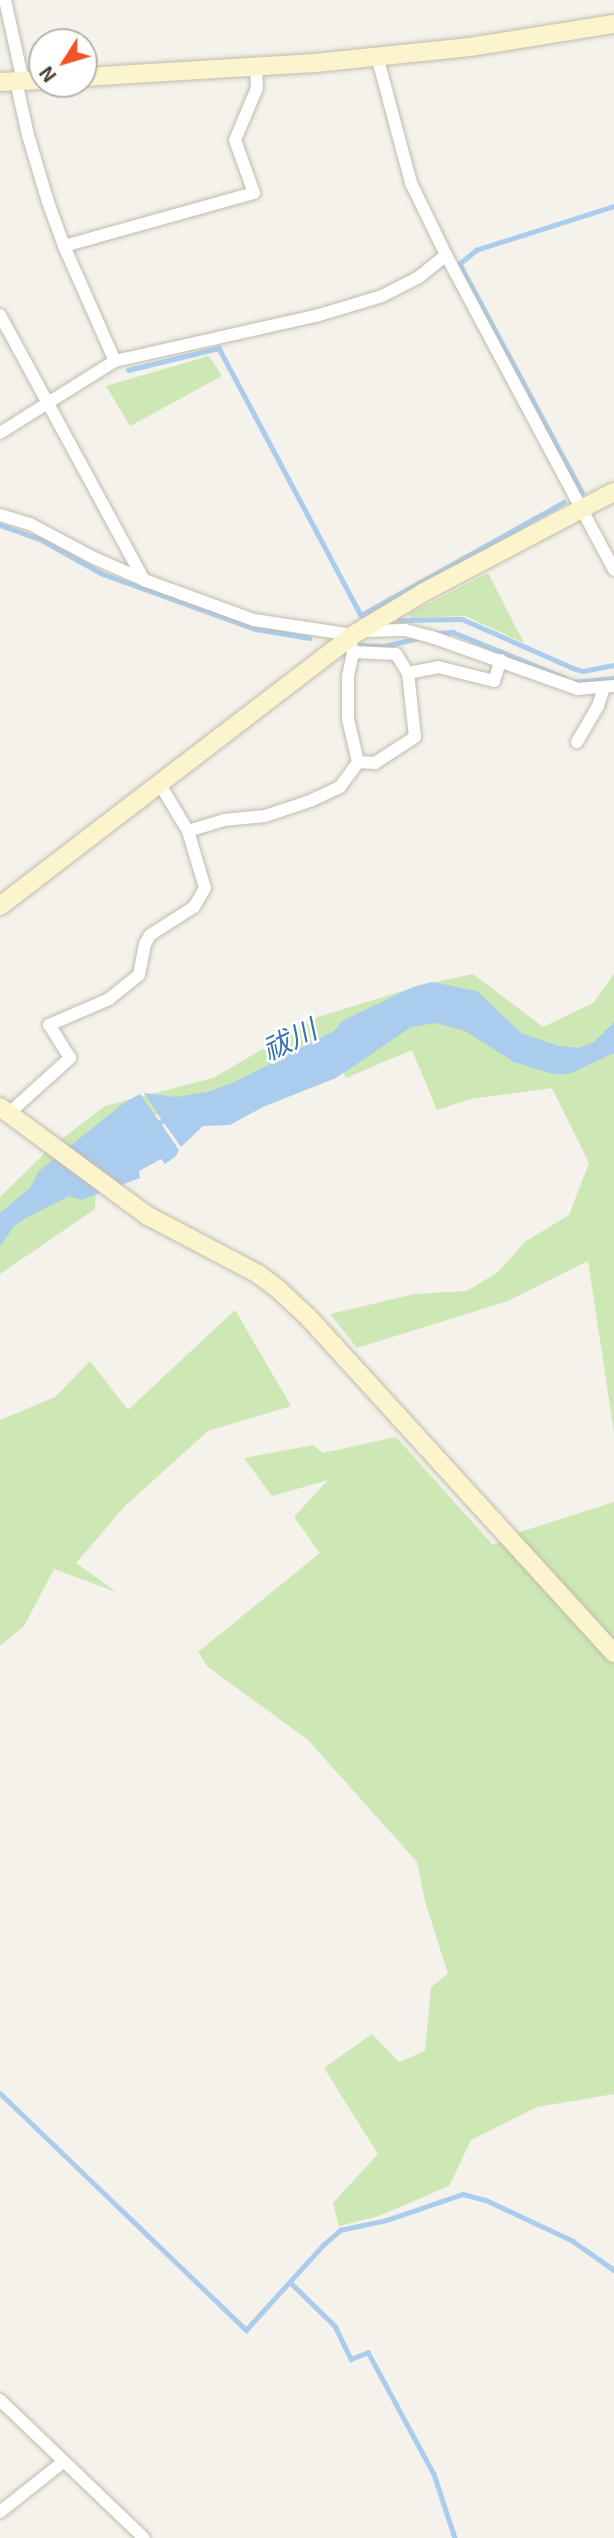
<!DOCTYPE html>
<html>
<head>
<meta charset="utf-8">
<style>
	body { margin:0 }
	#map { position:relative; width:614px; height:2538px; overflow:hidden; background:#f4f2ea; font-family:"Exo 2","Noto Sans JP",sans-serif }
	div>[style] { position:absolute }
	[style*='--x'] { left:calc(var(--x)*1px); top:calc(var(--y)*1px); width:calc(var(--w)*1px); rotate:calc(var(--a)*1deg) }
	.green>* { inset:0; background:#cde7b5 }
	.water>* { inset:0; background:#aacdee }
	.stream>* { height:4.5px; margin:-2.25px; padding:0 2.25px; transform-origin:2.25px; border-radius:2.25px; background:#aacdee }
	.roads { filter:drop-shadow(0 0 2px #c0bbad) drop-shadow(0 0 2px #c0bbad) }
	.street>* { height:12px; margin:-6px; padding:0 6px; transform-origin:6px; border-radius:6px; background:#fff }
	.secondary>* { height:18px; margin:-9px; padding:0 9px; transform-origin:9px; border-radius:9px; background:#fcf4cc }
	span { translate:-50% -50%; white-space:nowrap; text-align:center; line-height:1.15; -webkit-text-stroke:5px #fff; paint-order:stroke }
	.water-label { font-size:28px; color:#3573b1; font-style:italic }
	.north { position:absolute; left:28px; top:28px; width:70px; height:70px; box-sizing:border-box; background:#fff; border:2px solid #b6b4af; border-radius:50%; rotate:233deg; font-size:19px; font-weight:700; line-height:28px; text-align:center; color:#484338 }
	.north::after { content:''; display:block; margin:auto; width:24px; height:32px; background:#f15325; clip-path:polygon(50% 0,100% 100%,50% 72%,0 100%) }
</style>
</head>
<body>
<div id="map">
	<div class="green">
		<div style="clip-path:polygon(209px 356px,222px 376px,130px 426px,106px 386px)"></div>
		<div style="clip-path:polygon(488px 573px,524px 643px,465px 616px,411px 618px,408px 614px)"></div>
		<div style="clip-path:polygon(473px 974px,543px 1027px,593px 1003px,614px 974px,614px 1432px,588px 1261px,508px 1301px,357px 1348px,330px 1314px,415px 1294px,467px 1291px,498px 1272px,526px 1241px,569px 1215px,589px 1163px,552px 1088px,470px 1099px,437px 1110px,412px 1050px,346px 1078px,328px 1039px,178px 1114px,120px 1116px,98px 1143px,95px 1209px,0 1274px,0 1197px,51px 1147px,105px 1106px,213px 1078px,318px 1017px,422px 985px)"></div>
		<div style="clip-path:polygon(235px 1310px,291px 1406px,208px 1431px,125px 1506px,76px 1563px,116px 1592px,54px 1569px,24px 1626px,0 1646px,0 1420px,55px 1397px,90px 1361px,128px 1410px)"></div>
		<div style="clip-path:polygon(396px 1437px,493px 1545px,520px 1532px,614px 1502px,614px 2094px,537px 2107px,471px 2140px,449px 2186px,379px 2216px,339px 2226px,333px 2203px,378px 2154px,324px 2068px,372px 2034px,399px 2062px,425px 2051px,431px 1987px,448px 1974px,425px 1901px,417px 1862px,308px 1740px,207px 1666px,198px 1652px,320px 1553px,294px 1517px,328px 1480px,272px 1496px,244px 1458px,313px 1445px,323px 1453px)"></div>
	</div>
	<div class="water">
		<div style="clip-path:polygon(432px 982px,477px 991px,521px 1033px,559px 1046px,579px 1048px,594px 1042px,614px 1022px,614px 1053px,569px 1074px,553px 1074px,514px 1062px,465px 1031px,436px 1023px,411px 1027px,336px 1078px,263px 1107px,230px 1125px,203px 1126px,181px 1147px,164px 1123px,162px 1125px,179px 1150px,176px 1156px,165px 1164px,161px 1159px,139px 1171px,140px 1178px,81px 1200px,69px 1196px,24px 1219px,15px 1225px,0 1246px,0 1213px,30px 1188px,39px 1171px,125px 1102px,140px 1094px,159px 1121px,161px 1119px,144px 1093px,176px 1097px,207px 1092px,235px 1082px,334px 1031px,342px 1021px,413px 987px)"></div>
	</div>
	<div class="stream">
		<div style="--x:128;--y:370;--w:94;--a:-13.6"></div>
		<div style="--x:219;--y:348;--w:302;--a:62"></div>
		<div style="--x:361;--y:615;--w:232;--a:-29.1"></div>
		<div style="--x:582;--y:493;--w:260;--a:-118.2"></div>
		<div style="--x:459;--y:264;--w:22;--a:-39"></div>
		<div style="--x:476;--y:250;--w:145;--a:-17.7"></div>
		<div style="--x:0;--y:525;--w:42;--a:19.3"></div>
		<div style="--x:40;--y:539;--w:72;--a:29.1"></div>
		<div style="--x:103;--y:574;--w:163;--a:19.8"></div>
		<div style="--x:256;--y:629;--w:54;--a:9.6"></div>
		<div style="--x:399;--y:620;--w:63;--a:-0.9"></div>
		<div style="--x:462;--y:619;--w:121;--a:23.8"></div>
		<div style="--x:573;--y:668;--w:10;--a:17"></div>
		<div style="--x:583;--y:671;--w:32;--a:-11"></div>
		<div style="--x:433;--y:634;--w:20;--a:-6"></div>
		<div style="--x:453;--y:632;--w:121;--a:22.3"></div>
		<div style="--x:359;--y:645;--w:25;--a:2"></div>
		<div style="--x:384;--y:646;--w:35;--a:-13"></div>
		<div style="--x:573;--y:682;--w:41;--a:-5.6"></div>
		<div style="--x:0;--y:2093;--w:342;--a:43.9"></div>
		<div style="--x:246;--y:2330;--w:115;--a:-47.8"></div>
		<div style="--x:323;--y:2245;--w:23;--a:-41"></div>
		<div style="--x:340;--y:2230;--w:48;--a:-12"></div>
		<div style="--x:387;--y:2220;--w:80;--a:-18.9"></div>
		<div style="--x:463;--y:2194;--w:24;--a:15"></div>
		<div style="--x:486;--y:2200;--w:96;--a:25.2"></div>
		<div style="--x:573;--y:2241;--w:50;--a:35.3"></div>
		<div style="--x:291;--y:2283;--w:62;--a:44.3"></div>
		<div style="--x:335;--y:2326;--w:37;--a:64"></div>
		<div style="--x:351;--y:2359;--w:18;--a:-22"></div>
		<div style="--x:368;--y:2352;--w:139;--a:61.6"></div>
		<div style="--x:434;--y:2474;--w:67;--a:71.8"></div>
	</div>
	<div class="roads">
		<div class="street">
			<div style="--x:5;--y:0;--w:83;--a:77.5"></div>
			<div style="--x:377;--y:56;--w:131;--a:75"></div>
			<div style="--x:411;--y:183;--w:80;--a:64.1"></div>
			<div style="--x:446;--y:255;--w:357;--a:61.9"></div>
			<div style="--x:16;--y:81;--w:55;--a:77.5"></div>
			<div style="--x:28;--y:135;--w:70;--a:73.4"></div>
			<div style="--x:48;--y:202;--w:47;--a:70"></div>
			<div style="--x:64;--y:246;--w:126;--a:66.1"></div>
			<div style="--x:64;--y:246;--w:197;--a:-15.6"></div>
			<div style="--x:254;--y:193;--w:56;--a:-109.7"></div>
			<div style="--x:235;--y:140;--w:56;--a:-67.1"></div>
			<div style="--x:257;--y:88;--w:21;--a:-93"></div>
			<div style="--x:0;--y:315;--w:302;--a:61.5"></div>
			<div style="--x:0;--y:433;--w:136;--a:-32.1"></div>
			<div style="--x:115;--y:361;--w:209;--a:-12.7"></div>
			<div style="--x:319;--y:315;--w:66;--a:-16.8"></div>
			<div style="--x:382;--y:296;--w:42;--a:-27.2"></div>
			<div style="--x:419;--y:277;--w:35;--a:-39"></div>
			<div style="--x:0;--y:515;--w:31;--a:17"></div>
			<div style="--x:30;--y:524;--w:72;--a:28"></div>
			<div style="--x:94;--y:558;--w:55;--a:23.7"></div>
			<div style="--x:144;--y:580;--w:117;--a:20"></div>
			<div style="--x:254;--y:620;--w:100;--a:8.6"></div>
			<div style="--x:362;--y:631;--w:43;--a:-1.3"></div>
			<div style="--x:405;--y:630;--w:28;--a:15"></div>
			<div style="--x:432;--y:637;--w:155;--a:19.6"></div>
			<div style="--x:578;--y:689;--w:36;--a:-5"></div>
			<div style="--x:353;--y:652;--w:43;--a:2.7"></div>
			<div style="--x:396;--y:654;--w:22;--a:58"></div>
			<div style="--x:408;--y:673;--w:64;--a:83.8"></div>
			<div style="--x:415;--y:737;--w:48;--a:147"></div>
			<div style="--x:375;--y:763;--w:17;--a:-177"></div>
			<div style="--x:408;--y:673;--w:31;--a:-11"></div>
			<div style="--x:438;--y:667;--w:58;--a:14"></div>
			<div style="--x:494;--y:681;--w:22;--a:-72"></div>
			<div style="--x:577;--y:742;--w:42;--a:-59.7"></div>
			<div style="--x:598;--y:706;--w:19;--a:-72"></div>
			<div style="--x:188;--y:831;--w:38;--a:-17"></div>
			<div style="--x:224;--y:820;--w:41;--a:-5.6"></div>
			<div style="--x:265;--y:816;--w:47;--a:-18.4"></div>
			<div style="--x:310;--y:801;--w:33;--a:-25"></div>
			<div style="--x:340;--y:787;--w:31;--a:-54"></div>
			<div style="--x:358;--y:762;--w:44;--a:-103.1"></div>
			<div style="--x:348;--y:719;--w:43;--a:-90"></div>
			<div style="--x:348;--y:676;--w:25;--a:-78"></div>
			<div style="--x:353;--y:652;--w:15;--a:-106"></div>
			<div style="--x:8;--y:1114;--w:84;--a:-42.1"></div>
			<div style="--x:70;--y:1058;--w:39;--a:-122"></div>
			<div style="--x:49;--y:1025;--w:65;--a:-23.4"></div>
			<div style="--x:109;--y:999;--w:38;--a:-39"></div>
			<div style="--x:139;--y:975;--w:32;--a:-79"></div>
			<div style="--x:145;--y:944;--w:10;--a:-61"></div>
			<div style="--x:150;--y:935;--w:52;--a:-32.5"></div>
			<div style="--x:194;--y:907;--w:22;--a:-60"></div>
			<div style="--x:205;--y:888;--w:59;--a:-106.6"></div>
			<div style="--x:188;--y:831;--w:56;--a:-121.1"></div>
			<div style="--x:0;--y:2400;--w:199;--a:43.8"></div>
			<div style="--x:0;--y:2512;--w:80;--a:-38.4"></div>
		</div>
		<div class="secondary">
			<div style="--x:84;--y:77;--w:231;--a:-3.5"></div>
			<div style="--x:315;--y:63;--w:156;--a:-5.9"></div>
			<div style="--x:470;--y:47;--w:146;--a:-9.1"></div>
			<div style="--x:0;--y:82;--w:42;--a:-2.7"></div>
			<div style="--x:0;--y:906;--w:445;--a:-37.5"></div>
			<div style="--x:353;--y:635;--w:83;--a:-31.2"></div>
			<div style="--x:424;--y:592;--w:215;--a:-27.8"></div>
			<div style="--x:0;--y:1107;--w:184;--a:36.4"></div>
			<div style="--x:148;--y:1216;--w:124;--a:27.8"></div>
			<div style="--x:258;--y:1274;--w:25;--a:37"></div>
			<div style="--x:278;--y:1289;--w:42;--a:43.1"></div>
			<div style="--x:309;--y:1318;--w:453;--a:47.7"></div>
		</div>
	</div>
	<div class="water-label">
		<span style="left:289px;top:1039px;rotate:-26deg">祓川</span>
	</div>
	<div class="north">N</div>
</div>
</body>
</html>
